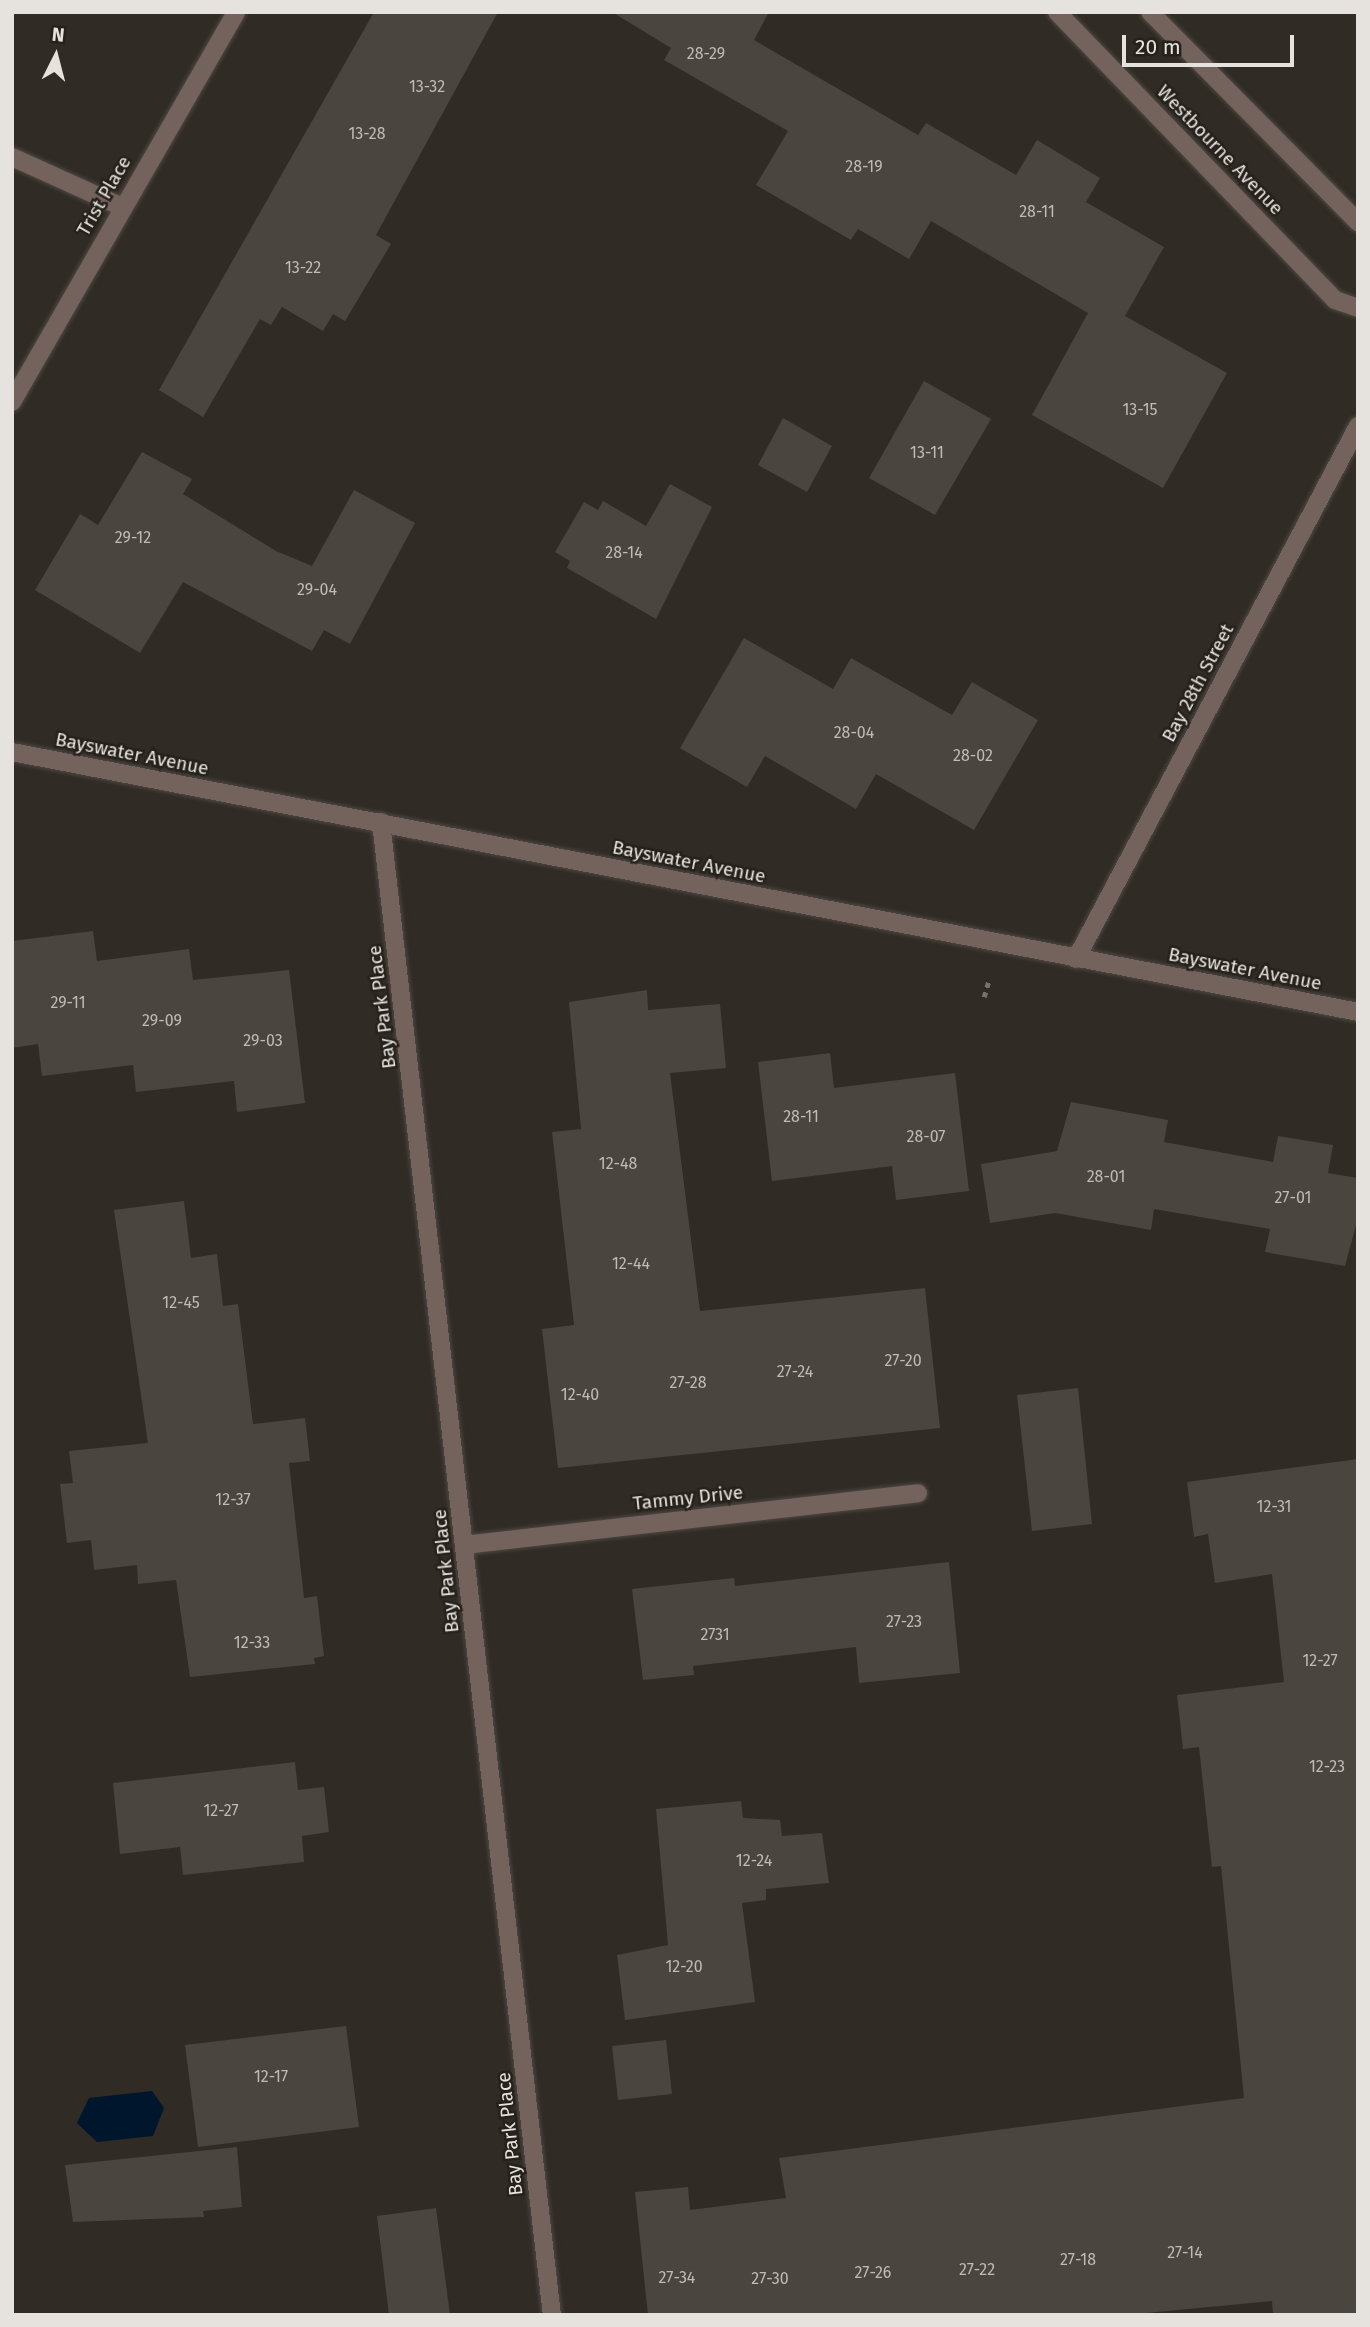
<!DOCTYPE html>
<html>
<head>
<meta charset="utf-8">
<style>
	body { margin:0 }
	#map { position:relative; width:1370px; height:2327px; overflow:hidden; background:#302b25; font-family:"Fira Sans",sans-serif }
	div>[style] { position:absolute }
	[style*='--x'] { left:calc(var(--x)*1px); top:calc(var(--y)*1px); width:calc(var(--w)*1px); rotate:calc(var(--a)*1deg) }
	.water>* { inset:0; background:#00162c }
	.building>* { inset:0; background:#4a453e }
	.path>* { height:4.5px; margin-top:-2.25px; transform-origin:0; background:repeating-linear-gradient(90deg,#77726d 0 5px,transparent 0 10px) }
	.roads { filter:drop-shadow(0 0 2px #4d4843) drop-shadow(0 0 2px #4d4843) }
	.minor>* { height:18px; margin:-9px; padding:0 9px; transform-origin:9px; border-radius:9px; background:#74625c }
	span { translate:-50% -50%; white-space:nowrap; text-align:center; line-height:1.15; -webkit-text-stroke:5px #26211b; paint-order:stroke }
	.number-label { font-size:16px; color:#bfbbb6 }
	.number-label span { -webkit-text-stroke-width:0 }
	.street-label { font-size:19px; color:#e6e2de }
	.frame { position:absolute; inset:0; border:14px solid #e6e2de; pointer-events:none }
	.north { position:absolute; left:21px; top:21px; width:70px; height:70px; -webkit-text-stroke:5px #26211b; paint-order:stroke; rotate:6deg; font-size:19px; font-weight:700; line-height:28px; text-align:center; color:#e6e2de }
	.north::after { content:''; display:block; margin:auto; width:24px; height:32px; background:#e6e2de; clip-path:polygon(50% 0,100% 100%,50% 72%,0 100%) }
	.scale { position:absolute; left:1122px; top:35px; width:172px; height:32px; box-sizing:border-box; border:4px solid #e6e2de; border-top:0; padding-left:9px; font-size:21px; line-height:24px; white-space:nowrap; color:#e6e2de; -webkit-text-stroke:5px #26211b; paint-order:stroke }
</style>
</head>
<body>
<div id="map">
	<div class="water">
		<div style="clip-path:polygon(152px 2091px,164px 2108px,153px 2136px,97px 2142px,77px 2123px,89px 2098px)"></div>
	</div>
	<div class="building">
		<div style="clip-path:polygon(374px 12px,498px 12px,376px 235px,391px 244px,345px 321px,333px 314px,323px 331px,282px 307px,271px 325px,260px 319px,203px 417px,159px 390px)"></div>
		<div style="clip-path:polygon(612px 12px,769px 12px,754px 40px,918px 135px,926px 123px,1016px 175px,1037px 140px,1100px 178px,1086px 202px,1164px 247px,1125px 316px,1227px 373px,1163px 488px,1032px 415px,1088px 313px,931px 221px,909px 259px,858px 229px,851px 240px,756px 185px,788px 131px,664px 60px,671px 48px)"></div>
		<div style="clip-path:polygon(924px 381px,991px 419px,935px 515px,869px 478px)"></div>
		<div style="clip-path:polygon(783px 418px,832px 446px,807px 492px,758px 465px)"></div>
		<div style="clip-path:polygon(142px 452px,192px 479px,183px 494px,276px 551px,312px 566px,354px 490px,415px 523px,350px 644px,324px 630px,312px 651px,183px 582px,140px 653px,35px 590px,80px 514px,98px 525px)"></div>
		<div style="clip-path:polygon(670px 484px,712px 507px,656px 619px,567px 568px,570px 561px,555px 552px,584px 502px,598px 510px,603px 501px,646px 526px)"></div>
		<div style="clip-path:polygon(744px 638px,833px 689px,851px 658px,952px 715px,972px 682px,1038px 720px,974px 830px,876px 774px,856px 809px,765px 756px,747px 787px,680px 748px)"></div>
		<div style="clip-path:polygon(93px 931px,97px 961px,189px 949px,193px 980px,289px 970px,305px 1103px,237px 1112px,234px 1081px,136px 1092px,133px 1065px,42px 1076px,38px 1044px,12px 1048px,12px 941px)"></div>
		<div style="clip-path:polygon(647px 990px,648px 1010px,720px 1004px,726px 1068px,670px 1073px,700px 1311px,925px 1288px,940px 1428px,558px 1468px,542px 1329px,574px 1325px,552px 1132px,581px 1129px,569px 1002px)"></div>
		<div style="clip-path:polygon(830px 1053px,834px 1088px,955px 1073px,969px 1191px,896px 1200px,892px 1166px,772px 1181px,758px 1062px)"></div>
		<div style="clip-path:polygon(1071px 1102px,1168px 1120px,1164px 1142px,1273px 1162px,1278px 1136px,1333px 1145px,1328px 1173px,1358px 1178px,1358px 1218px,1345px 1266px,1265px 1252px,1270px 1229px,1154px 1209px,1151px 1230px,1055px 1213px,990px 1223px,981px 1164px,1057px 1151px)"></div>
		<div style="clip-path:polygon(184px 1201px,191px 1258px,217px 1254px,223px 1306px,238px 1304px,253px 1424px,305px 1418px,310px 1461px,289px 1463px,304px 1598px,317px 1596px,324px 1656px,314px 1658px,315px 1664px,190px 1677px,176px 1580px,138px 1584px,137px 1565px,94px 1570px,91px 1540px,67px 1543px,60px 1484px,73px 1483px,69px 1451px,148px 1443px,114px 1210px)"></div>
		<div style="clip-path:polygon(1078px 1388px,1092px 1524px,1032px 1531px,1017px 1395px)"></div>
		<div style="clip-path:polygon(1358px 1459px,1358px 2315px,1273px 2315px,1272px 2301px,1125px 2315px,648px 2315px,635px 2192px,688px 2187px,690px 2210px,786px 2198px,779px 2158px,1244px 2098px,1221px 1866px,1212px 1867px,1199px 1747px,1183px 1749px,1177px 1695px,1284px 1682px,1272px 1574px,1215px 1583px,1208px 1534px,1194px 1537px,1187px 1482px)"></div>
		<div style="clip-path:polygon(949px 1562px,960px 1673px,859px 1683px,856px 1647px,693px 1666px,694px 1675px,643px 1680px,632px 1589px,734px 1578px,735px 1586px)"></div>
		<div style="clip-path:polygon(295px 1762px,298px 1790px,324px 1787px,329px 1832px,302px 1836px,304px 1862px,183px 1875px,180px 1847px,120px 1854px,113px 1783px)"></div>
		<div style="clip-path:polygon(741px 1801px,743px 1818px,780px 1820px,782px 1836px,822px 1833px,829px 1883px,766px 1889px,766px 1900px,742px 1903px,755px 2002px,625px 2020px,617px 1955px,668px 1945px,656px 1809px)"></div>
		<div style="clip-path:polygon(346px 2026px,359px 2127px,198px 2147px,185px 2045px)"></div>
		<div style="clip-path:polygon(666px 2040px,672px 2094px,618px 2100px,612px 2046px)"></div>
		<div style="clip-path:polygon(237px 2147px,242px 2207px,203px 2211px,204px 2217px,73px 2222px,65px 2165px)"></div>
		<div style="clip-path:polygon(436px 2208px,450px 2315px,389px 2315px,377px 2216px)"></div>
	</div>
	<div class="path">
		<div style="--x:984;--y:997;--w:19;--a:-74"></div>
	</div>
	<div class="roads">
		<div class="minor">
			<div style="--x:1057;--y:12;--w:400;--a:46"></div>
			<div style="--x:1335;--y:300;--w:24;--a:19"></div>
			<div style="--x:1150;--y:12;--w:296;--a:45.3"></div>
			<div style="--x:12;--y:157;--w:121;--a:24.4"></div>
			<div style="--x:12;--y:402;--w:450;--a:-60.1"></div>
			<div style="--x:12;--y:752;--w:1371;--a:10.93"></div>
			<div style="--x:381;--y:822;--w:1503;--a:83.47"></div>
			<div style="--x:1076;--y:959;--w:603;--a:-62.12"></div>
			<div style="--x:464;--y:1545;--w:457;--a:-6.5"></div>
		</div>
	</div>
	<div class="number-label">
		<span style="left:706px;top:54px">28-29</span>
		<span style="left:427px;top:87px">13-32</span>
		<span style="left:367px;top:134px">13-28</span>
		<span style="left:864px;top:167px">28-19</span>
		<span style="left:1037px;top:212px">28-11</span>
		<span style="left:303px;top:268px">13-22</span>
		<span style="left:1140px;top:410px">13-15</span>
		<span style="left:927px;top:453px">13-11</span>
		<span style="left:133px;top:538px">29-12</span>
		<span style="left:624px;top:553px">28-14</span>
		<span style="left:317px;top:590px">29-04</span>
		<span style="left:854px;top:733px">28-04</span>
		<span style="left:973px;top:756px">28-02</span>
		<span style="left:68px;top:1003px">29-11</span>
		<span style="left:162px;top:1021px">29-09</span>
		<span style="left:263px;top:1041px">29-03</span>
		<span style="left:801px;top:1117px">28-11</span>
		<span style="left:926px;top:1137px">28-07</span>
		<span style="left:618px;top:1164px">12-48</span>
		<span style="left:1106px;top:1177px">28-01</span>
		<span style="left:1293px;top:1198px">27-01</span>
		<span style="left:631px;top:1264px">12-44</span>
		<span style="left:181px;top:1303px">12-45</span>
		<span style="left:903px;top:1361px">27-20</span>
		<span style="left:795px;top:1372px">27-24</span>
		<span style="left:688px;top:1383px">27-28</span>
		<span style="left:580px;top:1395px">12-40</span>
		<span style="left:233px;top:1500px">12-37</span>
		<span style="left:1274px;top:1507px">12-31</span>
		<span style="left:904px;top:1622px">27-23</span>
		<span style="left:715px;top:1635px">2731</span>
		<span style="left:252px;top:1643px">12-33</span>
		<span style="left:1320px;top:1661px">12-27</span>
		<span style="left:1327px;top:1767px">12-23</span>
		<span style="left:221px;top:1811px">12-27</span>
		<span style="left:754px;top:1861px">12-24</span>
		<span style="left:684px;top:1967px">12-20</span>
		<span style="left:271px;top:2077px">12-17</span>
		<span style="left:1185px;top:2253px">27-14</span>
		<span style="left:1078px;top:2260px">27-18</span>
		<span style="left:977px;top:2270px">27-22</span>
		<span style="left:873px;top:2273px">27-26</span>
		<span style="left:677px;top:2278px">27-34</span>
		<span style="left:770px;top:2279px">27-30</span>
	</div>
	<div class="street-label">
		<span style="left:1220px;top:150px;rotate:46deg">Westbourne Avenue</span>
		<span style="left:104px;top:196px;rotate:-60deg">Trist Place</span>
		<span style="left:1198px;top:683px;rotate:-62deg">Bay 28th Street</span>
		<span style="left:132px;top:754px;rotate:11deg">Bayswater Avenue</span>
		<span style="left:689px;top:862px;rotate:11deg">Bayswater Avenue</span>
		<span style="left:1245px;top:969px;rotate:11deg">Bayswater Avenue</span>
		<span style="left:382px;top:1007px;rotate:-97deg">Bay Park Place</span>
		<span style="left:688px;top:1498px;rotate:-6deg">Tammy Drive</span>
		<span style="left:446px;top:1571px;rotate:-96deg">Bay Park Place</span>
		<span style="left:510px;top:2134px;rotate:-96deg">Bay Park Place</span>
	</div>
	<div class="frame"></div>
	<div class="north">N</div>
	<div class="scale">20 m</div>
</div>
</body>
</html>
